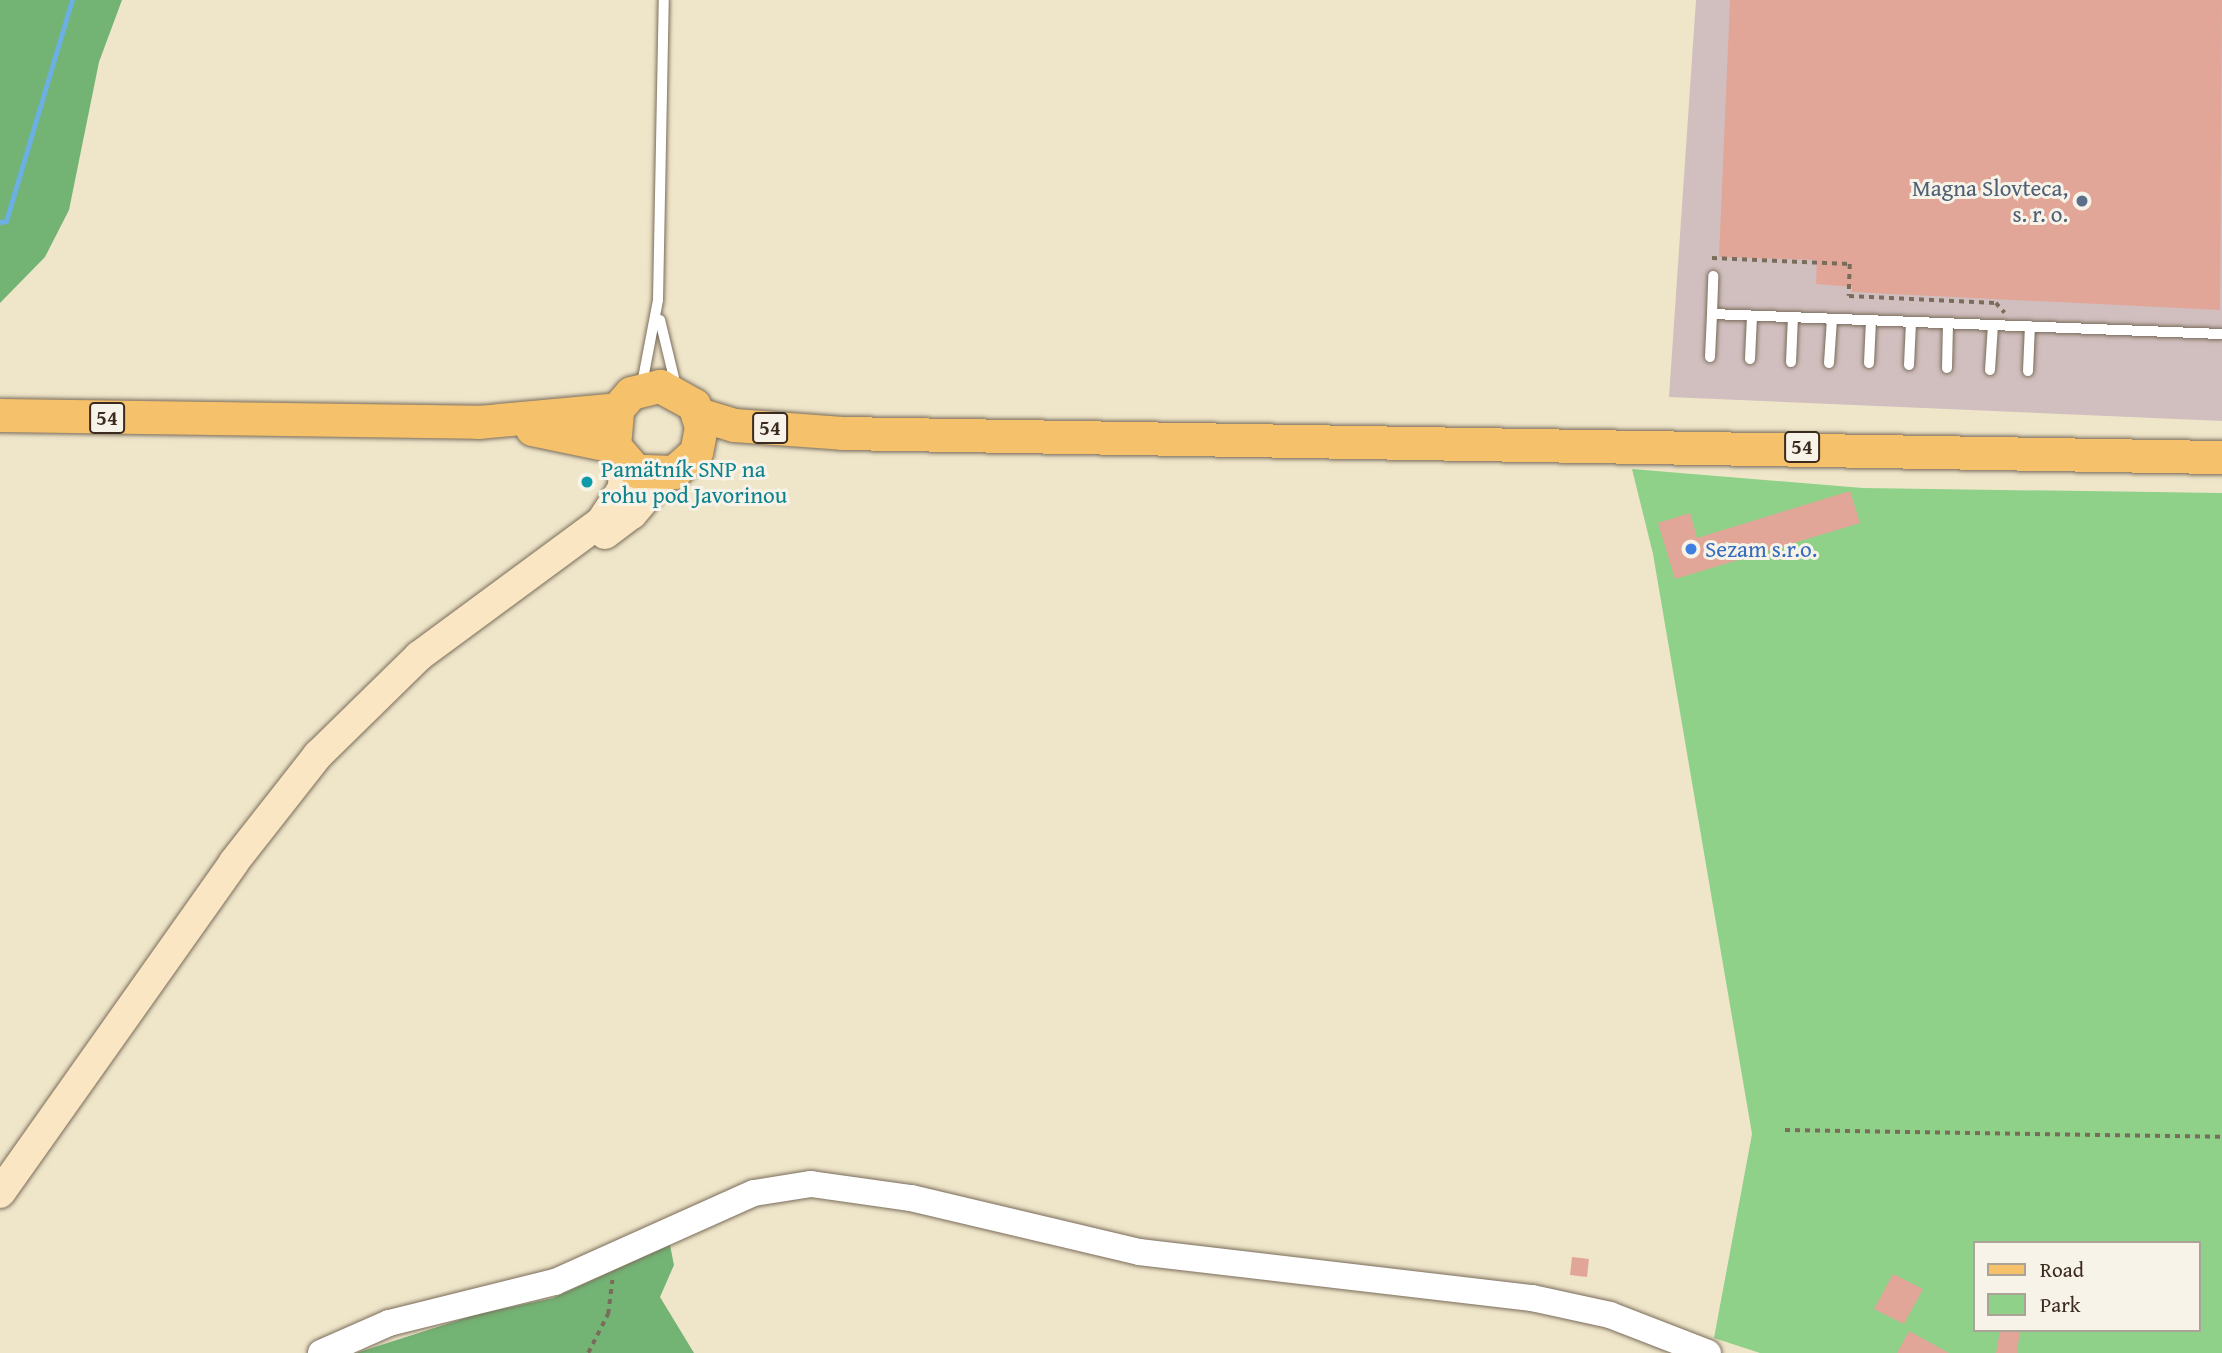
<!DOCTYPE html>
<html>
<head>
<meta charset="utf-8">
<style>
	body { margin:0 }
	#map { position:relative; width:2222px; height:1353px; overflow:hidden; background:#efe6ca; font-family:"Gentium Book Plus",serif }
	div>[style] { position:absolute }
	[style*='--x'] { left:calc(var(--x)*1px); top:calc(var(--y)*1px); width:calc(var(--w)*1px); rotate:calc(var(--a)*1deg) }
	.industrial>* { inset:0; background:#d1bfbf }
	.green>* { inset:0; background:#8fd188 }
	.forest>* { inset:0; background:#73b374 }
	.stream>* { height:5px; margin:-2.5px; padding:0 2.5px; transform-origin:2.5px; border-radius:2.5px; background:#6cafe1 }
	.building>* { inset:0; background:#e1a698 }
	.path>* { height:3.5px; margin-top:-1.75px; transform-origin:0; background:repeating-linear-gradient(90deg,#7a6c5a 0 5px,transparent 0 10px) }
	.roads { filter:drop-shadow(0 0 2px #7a6c5a) drop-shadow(0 0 2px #7a6c5a) }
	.service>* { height:10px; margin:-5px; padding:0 5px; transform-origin:5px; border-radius:5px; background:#fff }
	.tertiary>* { height:26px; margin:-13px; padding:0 13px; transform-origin:13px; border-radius:13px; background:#fff }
	.secondary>* { height:30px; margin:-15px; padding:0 15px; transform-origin:15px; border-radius:15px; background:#fbe6c4 }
	.primary>* { height:33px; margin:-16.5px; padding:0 16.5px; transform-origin:16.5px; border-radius:16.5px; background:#f5c16b }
	.dots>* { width:19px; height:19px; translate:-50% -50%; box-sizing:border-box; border:4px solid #f7f3e8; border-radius:50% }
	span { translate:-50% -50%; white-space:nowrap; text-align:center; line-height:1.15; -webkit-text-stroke:6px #f7f3e8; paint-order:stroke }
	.shield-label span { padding:2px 5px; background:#f7f3e8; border:2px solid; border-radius:5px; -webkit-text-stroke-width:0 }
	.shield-label { font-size:21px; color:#3b2a1e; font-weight:700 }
	.service-label { font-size:23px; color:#4e5e75 }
	.right { translate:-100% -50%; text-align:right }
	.culture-label { font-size:23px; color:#0d838f }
	.left { translate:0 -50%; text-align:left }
	.shop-label { font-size:23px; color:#366cbe }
	.legend { position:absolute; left:1973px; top:1241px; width:228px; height:91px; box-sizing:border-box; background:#f7f3e8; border:2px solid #aca397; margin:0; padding:9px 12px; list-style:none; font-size:21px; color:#3b2a1e }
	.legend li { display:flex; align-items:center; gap:14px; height:35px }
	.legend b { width:35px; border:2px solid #aca397 }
</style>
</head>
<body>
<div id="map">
	<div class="industrial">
		<div style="clip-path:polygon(1696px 0,2222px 0,2222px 421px,1669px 397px)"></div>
	</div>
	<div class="green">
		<div style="clip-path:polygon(evenodd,1632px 469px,1863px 488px,2222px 493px,2222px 1353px,1760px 1353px,1714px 1338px,1752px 1134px,1653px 554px,1632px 469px,1975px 1243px,2199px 1243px,2199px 1330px,1975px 1330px,1975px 1243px)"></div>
	</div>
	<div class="forest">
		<div style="clip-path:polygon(0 0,122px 0,99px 62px,69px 210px,45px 257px,0 303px)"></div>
		<div style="clip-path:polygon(670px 1245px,674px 1265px,660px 1297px,694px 1353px,356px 1353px,475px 1315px,553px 1298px)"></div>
	</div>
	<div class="stream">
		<div style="--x:0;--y:222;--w:6;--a:-9"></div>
		<div style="--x:6;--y:221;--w:231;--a:-73.4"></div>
	</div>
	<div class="building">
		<div style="clip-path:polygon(1730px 0,2222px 0,2220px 310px,1852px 292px,1852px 287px,1816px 284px,1817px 260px,1719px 257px)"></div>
		<div style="clip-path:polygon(1850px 491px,1860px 523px,1675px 579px,1658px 523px,1690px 513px,1697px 538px)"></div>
		<div style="clip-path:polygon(1572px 1257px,1589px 1259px,1587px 1277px,1570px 1275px)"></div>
		<div style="clip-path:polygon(1893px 1274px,1923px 1289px,1904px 1324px,1874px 1309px)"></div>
		<div style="clip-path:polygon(2000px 1330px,2020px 1330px,2017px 1353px,1996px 1353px)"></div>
		<div style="clip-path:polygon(1909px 1331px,1949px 1353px,1897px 1353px)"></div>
	</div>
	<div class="path">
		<div style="--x:1712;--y:258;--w:138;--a:2.5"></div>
		<div style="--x:1850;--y:264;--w:32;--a:92"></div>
		<div style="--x:1849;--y:296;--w:147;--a:2.7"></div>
		<div style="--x:1996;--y:303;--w:13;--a:48"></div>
		<div style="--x:1785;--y:1130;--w:437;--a:0.9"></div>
		<div style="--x:588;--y:1353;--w:44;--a:-62.9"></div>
		<div style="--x:608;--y:1314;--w:34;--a:-83"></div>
	</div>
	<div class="roads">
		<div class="service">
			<div style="--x:1712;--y:314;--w:38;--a:-88"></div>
			<div style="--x:660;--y:320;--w:68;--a:76.4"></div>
			<div style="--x:1710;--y:357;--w:43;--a:-87.3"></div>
			<div style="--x:1712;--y:314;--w:510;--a:2.25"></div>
			<div style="--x:1750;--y:359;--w:43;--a:-87.3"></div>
			<div style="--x:1791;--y:362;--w:45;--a:-87.5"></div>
			<div style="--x:1829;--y:363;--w:44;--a:-86.1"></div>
			<div style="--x:1869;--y:363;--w:43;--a:-87.3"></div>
			<div style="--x:1909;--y:365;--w:43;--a:-87.3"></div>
			<div style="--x:1947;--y:368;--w:45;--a:-88.7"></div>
			<div style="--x:1990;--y:370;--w:45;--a:-86.2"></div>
			<div style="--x:2028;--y:371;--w:45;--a:-87.5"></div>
			<div style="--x:642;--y:384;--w:86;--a:-79.2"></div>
			<div style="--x:658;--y:300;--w:300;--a:-88.9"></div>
		</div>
		<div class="tertiary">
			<div style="--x:321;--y:1353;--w:74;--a:-23.8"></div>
			<div style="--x:389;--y:1323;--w:171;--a:-13.9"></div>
			<div style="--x:555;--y:1282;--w:218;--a:-24.1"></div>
			<div style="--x:754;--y:1193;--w:58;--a:-9"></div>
			<div style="--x:811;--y:1184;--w:101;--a:8"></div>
			<div style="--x:911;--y:1198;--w:234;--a:13.3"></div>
			<div style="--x:1139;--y:1252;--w:396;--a:6.7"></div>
			<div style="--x:1532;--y:1298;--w:80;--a:12.3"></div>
			<div style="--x:1610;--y:1315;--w:105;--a:21.2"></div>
		</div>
		<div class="secondary">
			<div style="--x:605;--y:534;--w:34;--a:-37"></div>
			<div style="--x:632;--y:514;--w:51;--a:-49.8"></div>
			<div style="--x:0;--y:1193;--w:405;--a:-54.7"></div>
			<div style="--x:234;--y:862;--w:136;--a:-51.9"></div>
			<div style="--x:318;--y:755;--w:141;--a:-44.4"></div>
			<div style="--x:419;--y:656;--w:226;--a:-36.4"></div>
			<div style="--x:601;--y:522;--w:40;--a:-57.1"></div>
			<div style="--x:623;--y:488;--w:26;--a:-88"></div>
		</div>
		<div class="primary">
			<div style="--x:698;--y:414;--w:38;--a:17"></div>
			<div style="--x:734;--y:425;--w:108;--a:4.2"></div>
			<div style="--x:842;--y:433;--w:1380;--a:1"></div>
			<div style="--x:0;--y:415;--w:478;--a:0.8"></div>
			<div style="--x:478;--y:422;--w:140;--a:-5.3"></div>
			<div style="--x:617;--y:409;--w:21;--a:-49"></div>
			<div style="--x:631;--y:393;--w:30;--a:-14"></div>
			<div style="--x:660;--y:386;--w:39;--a:29"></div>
			<div style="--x:694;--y:405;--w:23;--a:72"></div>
			<div style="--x:701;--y:427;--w:25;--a:101"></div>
			<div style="--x:696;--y:452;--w:30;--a:138"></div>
			<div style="--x:674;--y:472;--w:38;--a:-178"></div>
			<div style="--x:636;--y:471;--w:33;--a:-131"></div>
			<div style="--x:614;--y:446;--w:37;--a:-85"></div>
			<div style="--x:532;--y:429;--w:84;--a:11.7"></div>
		</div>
	</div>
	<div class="dots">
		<div style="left:2082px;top:201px;background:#5c6f8a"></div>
		<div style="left:587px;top:482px;background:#0f9aa8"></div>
		<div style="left:1691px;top:549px;background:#3f7fe0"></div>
	</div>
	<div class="shield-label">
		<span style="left:107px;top:418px">54</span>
		<span style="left:770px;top:428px">54</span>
		<span style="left:1802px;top:447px">54</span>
	</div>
	<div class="service-label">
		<span class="right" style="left:2068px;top:201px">Magna Slovteca,<br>s. r. o.</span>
	</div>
	<div class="culture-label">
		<span class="left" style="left:601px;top:482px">Pamätník SNP na<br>rohu pod Javorinou</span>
	</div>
	<div class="shop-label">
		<span class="left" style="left:1705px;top:549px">Sezam s.r.o.</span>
	</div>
	<ul class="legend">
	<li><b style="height:9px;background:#f5c16b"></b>Road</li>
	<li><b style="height:19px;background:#8fd188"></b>Park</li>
	</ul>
</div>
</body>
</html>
